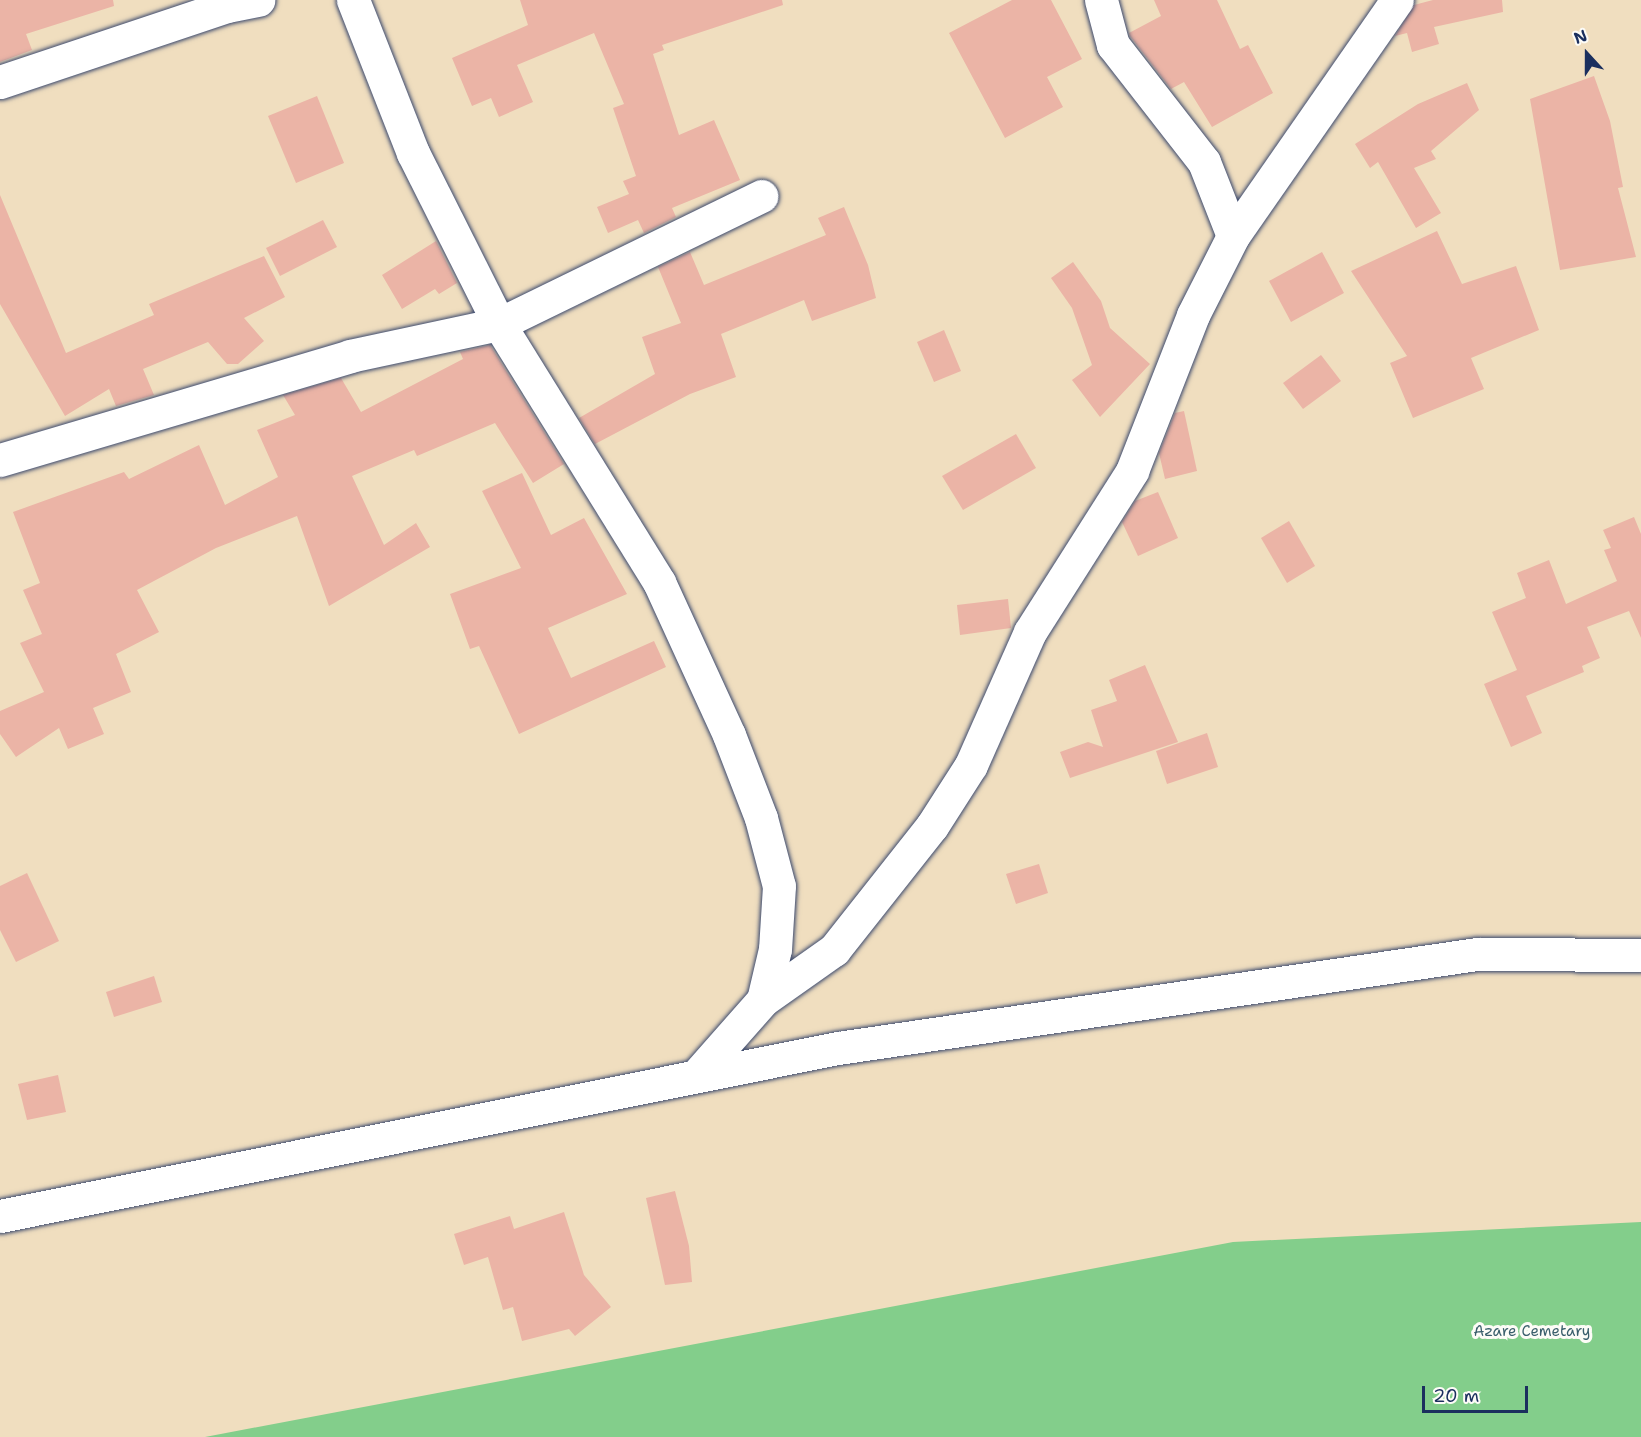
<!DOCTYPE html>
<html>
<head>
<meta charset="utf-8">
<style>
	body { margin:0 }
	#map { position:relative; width:1641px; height:1437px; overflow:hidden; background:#f0debf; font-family:"Shantell Sans",sans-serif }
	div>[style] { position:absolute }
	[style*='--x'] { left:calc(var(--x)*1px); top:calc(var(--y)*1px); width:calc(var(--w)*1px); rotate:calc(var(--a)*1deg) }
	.green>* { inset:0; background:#83ce8b }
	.building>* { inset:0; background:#ebb4a6 }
	.roads { filter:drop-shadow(0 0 2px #3b496d) drop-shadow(0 0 2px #3b496d) }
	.minor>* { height:33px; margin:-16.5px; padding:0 16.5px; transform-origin:16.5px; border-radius:16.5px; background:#fff }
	span { translate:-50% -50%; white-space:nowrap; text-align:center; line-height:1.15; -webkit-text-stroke:6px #fdfcf7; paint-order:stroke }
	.park-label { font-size:15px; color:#3a5f6c }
	.north { position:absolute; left:1557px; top:24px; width:60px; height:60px; -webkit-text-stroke:4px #fdfcf7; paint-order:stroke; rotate:339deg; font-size:16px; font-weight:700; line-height:24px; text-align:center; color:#1b2f5e }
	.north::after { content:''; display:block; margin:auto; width:21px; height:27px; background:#1b2f5e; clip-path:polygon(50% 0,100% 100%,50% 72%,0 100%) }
	.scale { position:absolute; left:1422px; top:1386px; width:106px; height:27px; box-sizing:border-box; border:3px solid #1b2f5e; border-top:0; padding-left:8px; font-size:18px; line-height:21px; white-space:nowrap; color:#1b2f5e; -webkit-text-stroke:4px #fdfcf7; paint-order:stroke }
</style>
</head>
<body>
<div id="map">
	<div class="green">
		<div style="clip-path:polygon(1641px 1222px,1641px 1437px,205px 1437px,1233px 1242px)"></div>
	</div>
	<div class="building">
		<div style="clip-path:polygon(0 0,113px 0,114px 6px,26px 34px,32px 50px,0 62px)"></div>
		<div style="clip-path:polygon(520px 0,782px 0,783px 5px,662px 45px,664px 50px,653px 54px,679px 135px,714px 120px,740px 180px,672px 208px,676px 217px,644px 233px,638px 220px,608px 233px,597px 207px,629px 194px,623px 181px,636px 176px,613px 108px,624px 104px,594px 33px,517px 65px,533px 102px,499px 117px,491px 98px,472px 106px,452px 58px,528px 25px)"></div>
		<div style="clip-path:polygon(1012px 0,1051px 0,1082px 59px,1047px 77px,1063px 107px,1005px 138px,949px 33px)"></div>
		<div style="clip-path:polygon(1154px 0,1217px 0,1240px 49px,1248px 45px,1273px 93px,1212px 127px,1184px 82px,1171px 89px,1130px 36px,1129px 33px,1161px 16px)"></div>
		<div style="clip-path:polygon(1433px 0,1502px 0,1503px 12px,1434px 27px,1439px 44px,1412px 52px,1407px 33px,1395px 36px,1414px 5px)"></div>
		<div style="clip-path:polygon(1594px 76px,1610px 121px,1623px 187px,1618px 188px,1636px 257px,1560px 270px,1530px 99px)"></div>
		<div style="clip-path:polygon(1467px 83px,1479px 110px,1431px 151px,1436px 159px,1414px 168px,1441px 213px,1416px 228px,1378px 162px,1370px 168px,1355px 144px,1418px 104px)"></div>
		<div style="clip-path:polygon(317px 96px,344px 163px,296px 183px,268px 116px)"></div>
		<div style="clip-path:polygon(0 195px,66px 353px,154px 315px,149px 304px,264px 256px,285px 297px,244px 318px,264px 341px,238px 364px,227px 364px,208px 342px,143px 369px,154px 395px,116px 406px,109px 389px,65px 416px,0 304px)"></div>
		<div style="clip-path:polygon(844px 207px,868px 265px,876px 298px,812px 321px,804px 300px,721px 334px,736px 377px,690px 394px,595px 444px,579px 418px,655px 374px,642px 337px,681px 323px,658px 267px,690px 252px,704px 285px,826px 235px,818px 218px)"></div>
		<div style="clip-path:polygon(323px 220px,337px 247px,280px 276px,266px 248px)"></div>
		<div style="clip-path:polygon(1437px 231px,1462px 284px,1516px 266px,1539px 330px,1471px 358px,1484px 389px,1413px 418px,1390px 363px,1407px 356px,1351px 271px)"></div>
		<div style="clip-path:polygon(436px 241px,457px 283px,439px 294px,435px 289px,402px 309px,382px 275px)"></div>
		<div style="clip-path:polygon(1322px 252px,1344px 293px,1291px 322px,1269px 281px)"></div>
		<div style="clip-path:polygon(1073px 262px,1101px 301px,1110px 328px,1150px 364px,1100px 417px,1072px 380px,1092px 365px,1072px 308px,1051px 278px)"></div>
		<div style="clip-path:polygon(944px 330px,961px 371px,934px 382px,917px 342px)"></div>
		<div style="clip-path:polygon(490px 345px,564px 464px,533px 483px,495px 423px,417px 456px,414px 450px,352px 476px,384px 545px,416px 523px,430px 547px,329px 606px,297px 516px,216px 548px,137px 590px,159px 632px,116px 654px,131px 692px,93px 708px,104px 734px,68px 749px,59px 728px,16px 757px,0 734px,0 711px,44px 692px,20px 643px,42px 634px,23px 590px,40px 583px,13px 512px,124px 472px,129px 479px,199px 445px,225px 505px,278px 477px,257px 430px,295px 415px,283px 395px,341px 378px,361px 412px,463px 359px,460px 352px)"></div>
		<div style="clip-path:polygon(1321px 355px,1341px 381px,1303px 409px,1283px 383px)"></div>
		<div style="clip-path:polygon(1184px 411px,1197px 471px,1165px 479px,1159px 453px,1175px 413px)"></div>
		<div style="clip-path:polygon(1016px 434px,1036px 468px,963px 510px,942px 476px)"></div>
		<div style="clip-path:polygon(522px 473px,551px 535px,584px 518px,627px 594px,548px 628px,571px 678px,654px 641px,666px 667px,519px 734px,479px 646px,470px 649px,450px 594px,521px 568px,482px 491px)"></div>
		<div style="clip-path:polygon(1158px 492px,1178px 538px,1138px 556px,1122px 522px,1135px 501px)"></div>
		<div style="clip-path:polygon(1634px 517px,1641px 534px,1641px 638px,1629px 611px,1587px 627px,1600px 658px,1582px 666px,1584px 672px,1526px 696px,1542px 733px,1511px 747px,1484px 684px,1517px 670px,1492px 612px,1526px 598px,1517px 573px,1549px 560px,1566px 604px,1617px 581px,1604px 550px,1611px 548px,1603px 530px)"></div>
		<div style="clip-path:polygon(1289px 521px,1315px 566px,1287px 583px,1261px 538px)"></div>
		<div style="clip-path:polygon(1008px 599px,1011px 628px,960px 635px,957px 605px)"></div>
		<div style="clip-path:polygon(1145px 665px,1178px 742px,1070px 778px,1060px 752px,1088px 742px,1103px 747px,1091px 710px,1117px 701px,1109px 680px)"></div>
		<div style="clip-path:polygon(1207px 733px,1218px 767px,1167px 784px,1156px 751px)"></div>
		<div style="clip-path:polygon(1039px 864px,1048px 893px,1016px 904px,1006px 874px)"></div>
		<div style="clip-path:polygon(27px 873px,59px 941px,16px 962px,0 930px,0 886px)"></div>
		<div style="clip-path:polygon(154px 976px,162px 1002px,114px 1017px,106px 992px)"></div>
		<div style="clip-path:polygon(58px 1075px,66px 1112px,27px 1120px,18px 1084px)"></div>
		<div style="clip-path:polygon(675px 1191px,689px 1246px,692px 1282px,665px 1285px,646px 1198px)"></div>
		<div style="clip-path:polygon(564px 1212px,584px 1275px,611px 1307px,575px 1336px,569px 1329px,522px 1341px,513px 1307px,503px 1310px,488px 1257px,464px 1265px,454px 1234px,510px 1216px,514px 1229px)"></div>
	</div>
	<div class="roads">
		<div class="minor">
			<div style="--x:353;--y:0;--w:164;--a:68.6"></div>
			<div style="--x:413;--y:153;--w:191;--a:63.3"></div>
			<div style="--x:499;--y:324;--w:304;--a:58.2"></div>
			<div style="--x:659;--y:582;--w:168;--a:65.4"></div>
			<div style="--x:729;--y:735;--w:89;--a:68.9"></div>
			<div style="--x:761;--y:818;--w:70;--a:75.2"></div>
			<div style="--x:779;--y:886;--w:63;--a:93.6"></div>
			<div style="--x:775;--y:949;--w:52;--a:103.2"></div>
			<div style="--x:763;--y:1000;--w:101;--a:131.4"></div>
			<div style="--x:1101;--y:0;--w:47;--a:75.1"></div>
			<div style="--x:1113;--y:45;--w:148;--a:52.1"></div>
			<div style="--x:1204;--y:162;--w:79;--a:68.6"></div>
			<div style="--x:0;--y:82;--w:239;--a:-18.5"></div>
			<div style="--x:227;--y:6;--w:32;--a:-11"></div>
			<div style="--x:0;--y:460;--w:365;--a:-16.5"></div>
			<div style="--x:350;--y:356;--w:152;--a:-12.1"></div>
			<div style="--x:499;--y:324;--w:292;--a:-26"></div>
			<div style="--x:763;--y:1000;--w:87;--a:-35.2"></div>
			<div style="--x:834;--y:950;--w:158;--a:-51.7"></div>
			<div style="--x:932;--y:826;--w:72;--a:-57.4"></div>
			<div style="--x:971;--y:765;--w:145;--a:-66.1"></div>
			<div style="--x:1030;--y:632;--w:191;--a:-57.6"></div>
			<div style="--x:1132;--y:471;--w:168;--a:-68.6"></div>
			<div style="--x:1193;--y:315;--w:89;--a:-63.1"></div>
			<div style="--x:1233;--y:236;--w:287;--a:-55.2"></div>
			<div style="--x:0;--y:1216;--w:855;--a:-11.34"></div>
			<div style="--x:838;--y:1048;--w:646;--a:-8.37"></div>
			<div style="--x:1477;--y:954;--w:164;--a:0.3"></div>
		</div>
	</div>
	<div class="park-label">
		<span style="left:1532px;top:1332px">Azare Cemetary</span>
	</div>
	<div class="north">N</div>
	<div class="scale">20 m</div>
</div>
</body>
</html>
